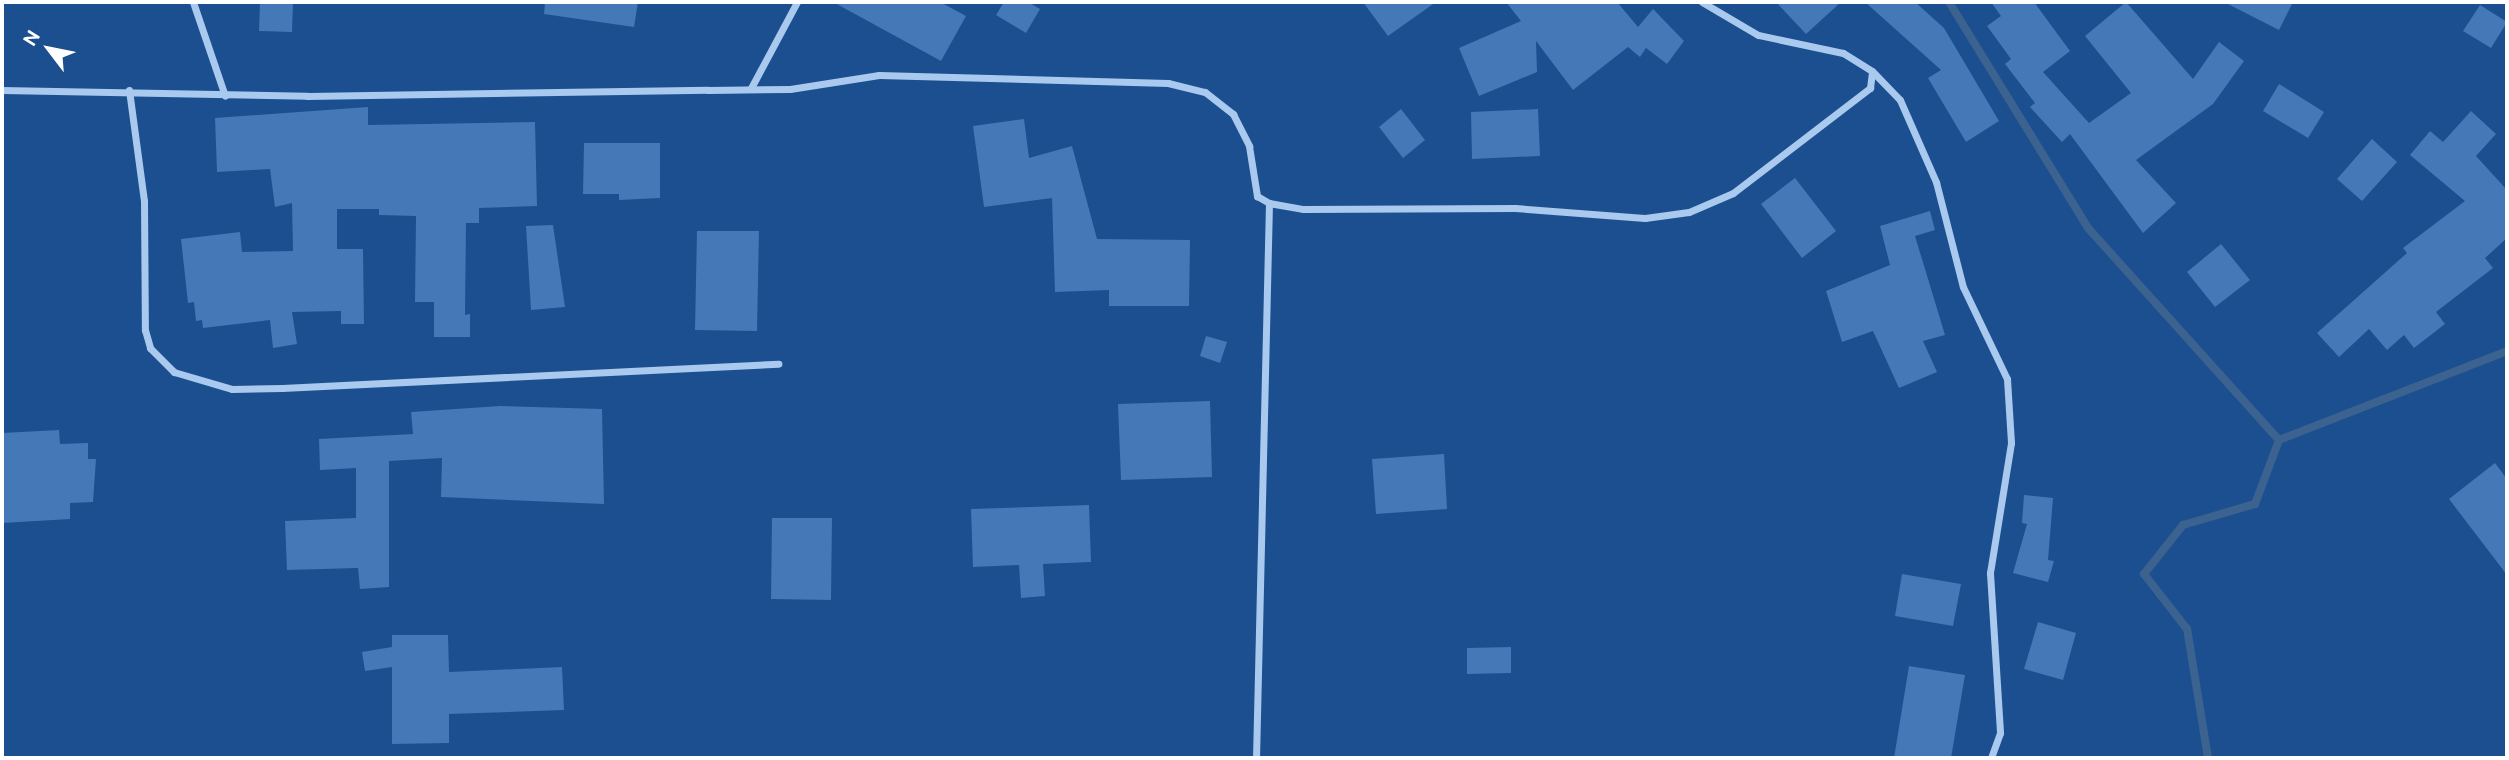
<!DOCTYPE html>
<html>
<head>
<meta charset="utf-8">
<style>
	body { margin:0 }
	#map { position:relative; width:2509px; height:760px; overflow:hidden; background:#1b4f8f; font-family:Ubuntu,sans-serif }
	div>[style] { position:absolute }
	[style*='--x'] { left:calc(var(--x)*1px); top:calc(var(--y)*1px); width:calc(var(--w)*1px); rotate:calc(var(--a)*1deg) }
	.stream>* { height:8px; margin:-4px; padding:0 4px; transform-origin:4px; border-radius:4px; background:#3c6290 }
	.building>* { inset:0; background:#4478b7 }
	.minor>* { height:7px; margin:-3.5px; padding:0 3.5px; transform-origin:3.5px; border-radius:3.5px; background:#a9c9ee }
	span { translate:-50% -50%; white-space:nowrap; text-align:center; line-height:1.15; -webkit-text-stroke:5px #1b4f8f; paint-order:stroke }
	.frame { position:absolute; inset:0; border:4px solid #fff; pointer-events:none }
	.north { position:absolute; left:14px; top:14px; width:70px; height:70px; -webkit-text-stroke:5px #1b4f8f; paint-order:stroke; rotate:302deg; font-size:19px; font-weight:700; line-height:28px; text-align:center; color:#fff }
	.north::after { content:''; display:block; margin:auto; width:24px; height:32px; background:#fff; clip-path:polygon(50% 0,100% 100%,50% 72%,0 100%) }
</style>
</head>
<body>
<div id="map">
	<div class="stream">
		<div style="--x:1949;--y:2;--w:265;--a:58.4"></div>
		<div style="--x:2088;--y:228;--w:285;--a:48"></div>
		<div style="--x:2208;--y:758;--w:131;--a:-99.2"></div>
		<div style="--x:2187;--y:629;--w:70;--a:-128"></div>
		<div style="--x:2144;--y:574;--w:63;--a:-51.5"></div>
		<div style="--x:2183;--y:525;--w:75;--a:-16.3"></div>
		<div style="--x:2255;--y:504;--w:68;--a:-69.4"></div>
		<div style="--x:2279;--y:440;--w:245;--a:-21.3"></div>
	</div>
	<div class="building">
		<div style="clip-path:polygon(260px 2px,293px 2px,292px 32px,259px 31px)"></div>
		<div style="clip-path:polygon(545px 2px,638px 2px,634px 27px,544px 14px)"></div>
		<div style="clip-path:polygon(833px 2px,940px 2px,966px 16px,941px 61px)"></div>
		<div style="clip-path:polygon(1004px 2px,1028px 2px,1040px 9px,1026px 33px,996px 15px)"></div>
		<div style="clip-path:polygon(1363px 2px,1436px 2px,1388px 36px)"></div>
		<div style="clip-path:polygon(1506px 2px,1617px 2px,1638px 27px,1653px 9px,1684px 41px,1667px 64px,1646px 48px,1640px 57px,1628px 47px,1573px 90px,1536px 41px,1537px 72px,1479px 96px,1459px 48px,1521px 21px)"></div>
		<div style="clip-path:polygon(1776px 2px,1841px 2px,1806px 34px)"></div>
		<div style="clip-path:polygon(1865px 2px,1915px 2px,1944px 28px,1999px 121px,1966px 142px,1928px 78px,1941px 70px)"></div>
		<div style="clip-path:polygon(1991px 2px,2034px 2px,2070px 51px,2043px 72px,2089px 123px,2131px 93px,2085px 36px,2126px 2px,2193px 79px,2219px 42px,2244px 61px,2213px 104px,2136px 160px,2176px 203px,2143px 233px,2070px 134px,2062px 142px,2030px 107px,2035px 103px,2005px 64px,2011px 59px,1987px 26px,2001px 16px)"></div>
		<div style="clip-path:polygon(2224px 2px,2293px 2px,2279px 30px)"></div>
		<div style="clip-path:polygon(2480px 5px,2507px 22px,2491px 48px,2463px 31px)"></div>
		<div style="clip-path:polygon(2279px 84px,2324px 112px,2308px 138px,2263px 111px)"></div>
		<div style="clip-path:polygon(368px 107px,368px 125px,535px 122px,537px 206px,479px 208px,479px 223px,466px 223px,465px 315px,470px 314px,470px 337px,434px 337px,434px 302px,415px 302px,416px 216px,379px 215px,379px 209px,337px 209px,337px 249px,363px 249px,364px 324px,341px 324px,341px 311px,292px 312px,297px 344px,273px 348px,270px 320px,203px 328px,202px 320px,196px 321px,194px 302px,188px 303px,181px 239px,240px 232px,242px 252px,293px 251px,292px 203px,275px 207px,270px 169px,217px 172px,215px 118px)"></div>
		<div style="clip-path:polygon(1401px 109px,1425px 140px,1403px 158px,1379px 127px)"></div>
		<div style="clip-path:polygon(1538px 109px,1540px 156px,1472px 159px,1471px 112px)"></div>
		<div style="clip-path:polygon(2471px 111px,2496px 134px,2476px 156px,2507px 190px,2507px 238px,2485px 258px,2493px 268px,2436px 312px,2445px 324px,2414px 348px,2404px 335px,2387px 350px,2369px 329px,2339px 357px,2317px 333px,2407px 253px,2403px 248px,2465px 201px,2410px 155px,2430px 131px,2443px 142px)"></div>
		<div style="clip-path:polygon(1024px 119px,1029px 158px,1072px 146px,1097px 239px,1190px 240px,1189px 306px,1109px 306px,1109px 290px,1055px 292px,1052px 198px,984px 207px,973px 126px)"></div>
		<div style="clip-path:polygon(2372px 139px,2397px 162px,2362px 201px,2337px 179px)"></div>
		<div style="clip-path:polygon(584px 143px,660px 143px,660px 198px,619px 200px,619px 194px,583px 194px)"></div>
		<div style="clip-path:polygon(1795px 178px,1836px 231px,1802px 258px,1761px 204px)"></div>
		<div style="clip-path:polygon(1930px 211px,1935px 230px,1915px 236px,1945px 335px,1923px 341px,1937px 372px,1899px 388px,1873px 331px,1842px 342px,1826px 291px,1890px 265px,1880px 226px)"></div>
		<div style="clip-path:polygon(553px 225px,565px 307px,531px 310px,526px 226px)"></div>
		<div style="clip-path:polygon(697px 231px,759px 231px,757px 331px,695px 330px)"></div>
		<div style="clip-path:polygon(2221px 244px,2250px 280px,2215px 307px,2187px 272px)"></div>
		<div style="clip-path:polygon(1206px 336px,1227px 342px,1220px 363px,1200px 356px)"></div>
		<div style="clip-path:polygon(1210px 401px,1212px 477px,1121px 480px,1118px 404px)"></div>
		<div style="clip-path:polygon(500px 406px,602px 409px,604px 504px,441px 497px,442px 458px,389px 461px,389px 587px,360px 589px,358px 568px,287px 570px,285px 521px,356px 518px,356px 468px,320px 470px,319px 439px,413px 434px,411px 412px)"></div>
		<div style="clip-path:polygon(59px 430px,60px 444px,88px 443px,88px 459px,96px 459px,93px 502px,70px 503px,70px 519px,2px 523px,2px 433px)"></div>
		<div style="clip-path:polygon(1444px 454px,1447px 509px,1376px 514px,1372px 459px)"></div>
		<div style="clip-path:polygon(2495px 463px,2507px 479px,2507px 575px,2449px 499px)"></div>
		<div style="clip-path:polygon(2024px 495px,2053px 498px,2048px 560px,2054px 561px,2048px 582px,2013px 573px,2027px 524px,2022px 523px)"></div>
		<div style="clip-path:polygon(1089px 505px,1091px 562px,1043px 564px,1045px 596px,1021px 598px,1019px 565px,973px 567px,971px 509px)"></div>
		<div style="clip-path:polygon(772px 518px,832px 518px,831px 600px,771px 599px)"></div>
		<div style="clip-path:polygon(1902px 574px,1961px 584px,1953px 626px,1895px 616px)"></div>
		<div style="clip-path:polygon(2038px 622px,2076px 633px,2063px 680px,2024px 669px)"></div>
		<div style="clip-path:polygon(392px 635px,448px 635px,449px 672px,562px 667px,564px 710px,449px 714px,449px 743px,392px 744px,392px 667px,365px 671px,362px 652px,392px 647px)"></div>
		<div style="clip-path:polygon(1511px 647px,1511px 673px,1467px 674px,1467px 648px)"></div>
		<div style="clip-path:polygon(1909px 666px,1965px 675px,1951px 758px,1894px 758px)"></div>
	</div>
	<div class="minor">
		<div style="--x:193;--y:2;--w:99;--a:71.2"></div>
		<div style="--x:1874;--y:73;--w:37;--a:46"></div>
		<div style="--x:1900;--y:100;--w:90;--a:66.3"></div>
		<div style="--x:1936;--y:182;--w:108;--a:75.6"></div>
		<div style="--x:1963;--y:287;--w:102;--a:64.4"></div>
		<div style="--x:2007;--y:379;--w:64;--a:86.4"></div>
		<div style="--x:2011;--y:443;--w:132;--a:99.2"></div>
		<div style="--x:1990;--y:573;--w:160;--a:86.4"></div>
		<div style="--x:2000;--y:733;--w:27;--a:110"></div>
		<div style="--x:751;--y:88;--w:98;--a:-61.9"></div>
		<div style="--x:2;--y:90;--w:305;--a:1.1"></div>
		<div style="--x:307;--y:96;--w:401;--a:-0.9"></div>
		<div style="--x:708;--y:90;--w:82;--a:-0.7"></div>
		<div style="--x:790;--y:89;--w:90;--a:-8.9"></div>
		<div style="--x:879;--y:75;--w:289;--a:1.6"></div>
		<div style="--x:1168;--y:83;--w:38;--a:14"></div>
		<div style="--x:1205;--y:92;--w:36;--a:38"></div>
		<div style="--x:1233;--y:114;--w:36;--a:63"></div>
		<div style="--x:1249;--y:146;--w:51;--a:80.9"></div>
		<div style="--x:1257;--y:196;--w:14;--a:30"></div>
		<div style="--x:1269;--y:203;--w:555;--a:91.34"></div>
		<div style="--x:129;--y:90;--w:112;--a:82.3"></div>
		<div style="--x:144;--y:201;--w:129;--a:89.6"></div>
		<div style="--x:145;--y:330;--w:19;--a:74"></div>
		<div style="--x:150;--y:348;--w:34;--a:45"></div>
		<div style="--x:174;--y:372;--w:60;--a:16.3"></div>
		<div style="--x:232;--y:389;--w:50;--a:-1.1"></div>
		<div style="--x:282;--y:388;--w:497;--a:-2.8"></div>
		<div style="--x:1269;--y:203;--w:35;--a:10"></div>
		<div style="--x:1303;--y:209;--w:212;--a:-0.3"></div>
		<div style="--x:1515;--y:208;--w:130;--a:4.4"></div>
		<div style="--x:1645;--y:218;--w:44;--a:-7.8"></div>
		<div style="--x:1689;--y:212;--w:48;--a:-23.4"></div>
		<div style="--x:1733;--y:193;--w:173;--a:-37.5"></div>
		<div style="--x:1870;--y:88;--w:17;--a:-83"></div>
		<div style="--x:1872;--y:71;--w:34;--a:-148"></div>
		<div style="--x:1843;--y:53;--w:87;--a:-168"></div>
		<div style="--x:1758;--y:35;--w:65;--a:-149.5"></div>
	</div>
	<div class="frame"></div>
	<div class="north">N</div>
</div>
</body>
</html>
